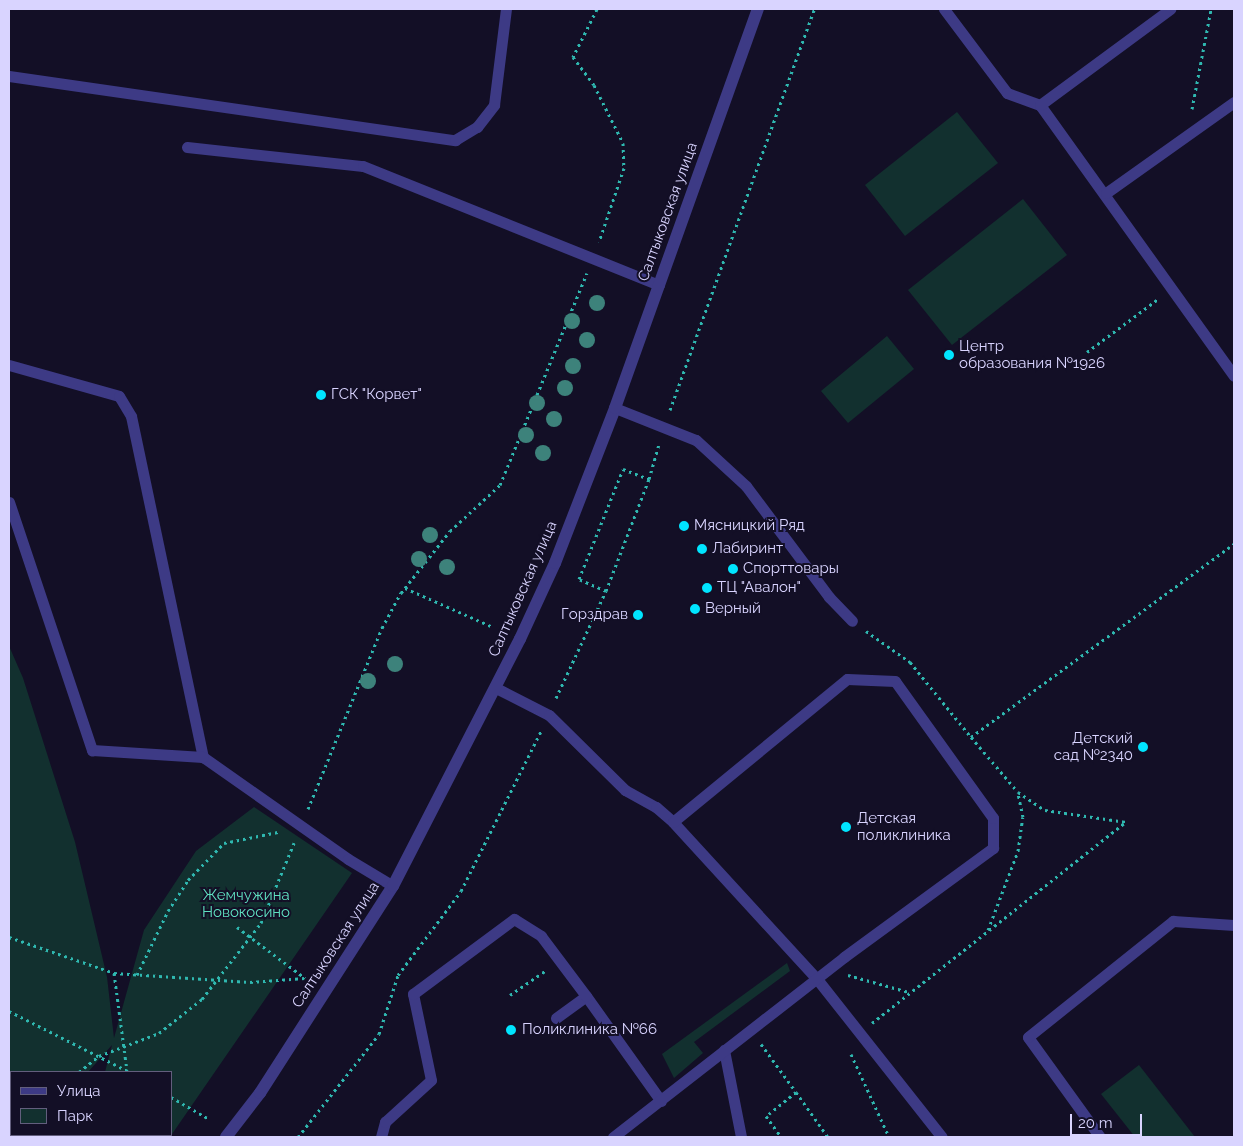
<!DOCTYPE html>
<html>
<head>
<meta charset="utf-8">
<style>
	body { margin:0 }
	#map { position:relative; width:1243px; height:1146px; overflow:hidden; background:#130f26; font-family:Raleway,sans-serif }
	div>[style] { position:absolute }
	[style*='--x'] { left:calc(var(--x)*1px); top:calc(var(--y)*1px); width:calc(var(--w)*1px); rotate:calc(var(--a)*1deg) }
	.green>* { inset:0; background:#12302f }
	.path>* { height:3px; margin-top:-1.5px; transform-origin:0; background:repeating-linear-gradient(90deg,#2fb8b0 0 2.5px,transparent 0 6.5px) }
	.service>* { height:11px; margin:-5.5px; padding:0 5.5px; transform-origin:5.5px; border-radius:5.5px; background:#3d3a85 }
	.tertiary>* { height:12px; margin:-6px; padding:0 6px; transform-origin:6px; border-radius:6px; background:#3d3a85 }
	.trees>* { width:16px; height:16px; margin:-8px; border-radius:50%; background:#3d827b }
	.dots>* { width:14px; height:14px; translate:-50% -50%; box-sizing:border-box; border:2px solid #130f26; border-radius:50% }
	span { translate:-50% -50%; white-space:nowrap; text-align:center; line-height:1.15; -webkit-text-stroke:4px #130f26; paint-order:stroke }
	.street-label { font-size:15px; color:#d9d4ff }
	.poi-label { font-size:15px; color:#d9d4ff }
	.left { translate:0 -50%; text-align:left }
	.right { translate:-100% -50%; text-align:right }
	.park-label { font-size:15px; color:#5fe0c0 }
	.frame { position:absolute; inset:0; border:10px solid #d9d4ff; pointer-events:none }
	.legend { position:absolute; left:10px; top:1071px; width:162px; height:65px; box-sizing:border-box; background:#130f26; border:1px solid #625e7d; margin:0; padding:6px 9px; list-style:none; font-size:15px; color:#d9d4ff }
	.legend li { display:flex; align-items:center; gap:10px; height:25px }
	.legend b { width:25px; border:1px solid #625e7d }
	.scale { position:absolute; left:1070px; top:1114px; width:72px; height:22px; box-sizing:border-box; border:2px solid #d9d4ff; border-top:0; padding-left:6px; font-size:15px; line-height:18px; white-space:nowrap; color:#d9d4ff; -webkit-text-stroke:4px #130f26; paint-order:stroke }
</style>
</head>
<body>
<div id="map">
	<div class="green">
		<div style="clip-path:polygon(957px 112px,998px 163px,905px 236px,865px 185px)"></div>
		<div style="clip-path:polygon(1023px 199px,1067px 255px,952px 345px,908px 290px)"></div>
		<div style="clip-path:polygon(887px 336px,914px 369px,848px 423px,821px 391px)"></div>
		<div style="clip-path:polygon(9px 646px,23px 678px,75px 842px,107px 977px,114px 1038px,144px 930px,196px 851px,254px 807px,352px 873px,170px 1137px,46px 1137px,171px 1135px,171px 1072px,105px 1072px,112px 1045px,88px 1072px,11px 1072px,9px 1120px)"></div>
		<div style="clip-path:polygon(787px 963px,790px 971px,694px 1042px,703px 1053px,674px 1078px,662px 1054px)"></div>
		<div style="clip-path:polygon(1139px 1065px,1195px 1137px,1135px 1137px,1101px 1094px)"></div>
	</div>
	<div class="path">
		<div style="--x:597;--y:9;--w:54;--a:116.6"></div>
		<div style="--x:573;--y:57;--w:35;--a:53"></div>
		<div style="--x:594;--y:85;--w:65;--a:63.4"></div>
		<div style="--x:623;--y:143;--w:25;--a:88"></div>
		<div style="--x:624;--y:168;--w:78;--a:108.7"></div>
		<div style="--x:1192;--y:109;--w:102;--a:-79.2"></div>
		<div style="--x:1087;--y:352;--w:89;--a:-36.7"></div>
		<div style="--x:670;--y:410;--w:426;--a:-70.2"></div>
		<div style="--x:405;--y:588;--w:96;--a:23.9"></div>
		<div style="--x:606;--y:591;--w:30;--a:-156"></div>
		<div style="--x:579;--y:579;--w:118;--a:-68.2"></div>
		<div style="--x:623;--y:469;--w:28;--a:21"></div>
		<div style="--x:866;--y:631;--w:54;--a:35.2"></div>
		<div style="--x:910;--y:662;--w:97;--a:50.9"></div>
		<div style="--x:971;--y:737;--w:326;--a:-36.3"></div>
		<div style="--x:556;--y:698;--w:118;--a:-65"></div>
		<div style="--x:606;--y:591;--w:120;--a:-69"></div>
		<div style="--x:649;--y:479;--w:35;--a:-74"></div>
		<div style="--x:971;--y:737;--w:72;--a:49.5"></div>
		<div style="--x:1018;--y:792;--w:32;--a:34"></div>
		<div style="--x:1045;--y:810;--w:82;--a:8.4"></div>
		<div style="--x:308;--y:809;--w:196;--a:-67.8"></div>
		<div style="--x:382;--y:628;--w:40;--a:-62"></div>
		<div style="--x:401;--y:593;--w:79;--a:-51.7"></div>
		<div style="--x:450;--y:531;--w:68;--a:-42.6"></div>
		<div style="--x:500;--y:485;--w:229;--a:-67.7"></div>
		<div style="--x:237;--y:927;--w:85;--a:36.9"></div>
		<div style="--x:988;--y:930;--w:85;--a:-69.2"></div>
		<div style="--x:1018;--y:851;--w:34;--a:-82"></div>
		<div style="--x:1023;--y:817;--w:25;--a:-102"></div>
		<div style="--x:9;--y:937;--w:111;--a:18.9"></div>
		<div style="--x:114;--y:973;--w:136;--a:3.8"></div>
		<div style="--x:250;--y:982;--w:55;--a:-4.2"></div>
		<div style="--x:114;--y:973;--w:98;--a:82.4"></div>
		<div style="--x:137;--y:975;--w:71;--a:-64.2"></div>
		<div style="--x:168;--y:911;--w:37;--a:-57"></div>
		<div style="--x:188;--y:880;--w:52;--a:-45.8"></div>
		<div style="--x:224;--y:843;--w:55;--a:-11.5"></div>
		<div style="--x:848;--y:975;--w:63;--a:15.6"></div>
		<div style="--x:510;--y:995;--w:42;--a:-34.4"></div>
		<div style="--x:9;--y:1011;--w:136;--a:26.8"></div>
		<div style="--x:872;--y:1023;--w:324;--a:-38.4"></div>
		<div style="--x:761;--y:1044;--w:59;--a:53.9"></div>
		<div style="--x:796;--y:1092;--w:38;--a:141"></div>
		<div style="--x:766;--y:1116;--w:26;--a:54"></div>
		<div style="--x:851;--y:1054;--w:91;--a:65.4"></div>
		<div style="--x:79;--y:1072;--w:26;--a:-39"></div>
		<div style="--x:99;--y:1056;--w:64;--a:-21"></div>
		<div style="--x:159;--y:1033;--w:55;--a:-38.3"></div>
		<div style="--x:202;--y:999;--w:96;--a:-52.2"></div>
		<div style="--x:261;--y:923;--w:87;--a:-67.6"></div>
		<div style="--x:796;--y:1092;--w:55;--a:54.6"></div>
		<div style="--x:171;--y:1097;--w:44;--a:30.1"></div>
		<div style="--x:11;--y:1137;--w:4;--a:-34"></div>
		<div style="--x:298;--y:1137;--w:131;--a:-51.8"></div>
		<div style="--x:379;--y:1034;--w:62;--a:-72.1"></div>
		<div style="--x:398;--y:975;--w:105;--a:-53.1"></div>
		<div style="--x:461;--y:891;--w:179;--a:-63.4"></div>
	</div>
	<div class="service">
		<div style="--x:944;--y:9;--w:105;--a:53.1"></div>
		<div style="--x:1007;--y:93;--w:35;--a:20"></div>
		<div style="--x:1040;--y:105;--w:333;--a:54.4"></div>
		<div style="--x:9;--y:76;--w:451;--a:8.2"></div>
		<div style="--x:455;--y:140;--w:26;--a:-31"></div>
		<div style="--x:477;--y:127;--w:28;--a:-52"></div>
		<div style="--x:494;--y:105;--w:97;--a:-82.9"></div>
		<div style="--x:1040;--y:105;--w:162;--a:-36.4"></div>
		<div style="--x:187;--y:147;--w:177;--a:6.2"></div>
		<div style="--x:363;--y:166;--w:319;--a:21.9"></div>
		<div style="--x:1106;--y:193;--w:157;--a:-35.4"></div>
		<div style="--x:9;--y:365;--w:114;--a:15.7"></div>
		<div style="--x:119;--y:396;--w:23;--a:59"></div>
		<div style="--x:131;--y:416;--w:349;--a:78.1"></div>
		<div style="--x:203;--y:757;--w:177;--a:35.1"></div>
		<div style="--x:348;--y:859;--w:52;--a:31"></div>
		<div style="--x:615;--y:408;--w:87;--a:21.6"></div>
		<div style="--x:696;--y:440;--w:68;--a:42.6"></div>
		<div style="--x:746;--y:486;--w:139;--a:53.2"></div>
		<div style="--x:829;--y:597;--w:33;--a:46"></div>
		<div style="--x:9;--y:502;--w:262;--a:71.5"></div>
		<div style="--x:92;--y:750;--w:111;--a:3.6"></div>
		<div style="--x:496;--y:688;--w:59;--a:27"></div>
		<div style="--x:549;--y:715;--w:107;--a:44.6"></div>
		<div style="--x:625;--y:790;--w:35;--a:29"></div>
		<div style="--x:656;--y:807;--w:23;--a:41"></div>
		<div style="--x:673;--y:822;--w:213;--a:47.5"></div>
		<div style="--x:817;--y:979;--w:201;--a:51.7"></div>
		<div style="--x:556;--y:1018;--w:37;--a:-36"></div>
		<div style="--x:586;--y:996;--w:129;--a:54.5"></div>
		<div style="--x:724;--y:1050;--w:89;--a:78.9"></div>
		<div style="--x:381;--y:1137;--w:16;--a:-75"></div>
		<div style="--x:385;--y:1122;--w:62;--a:-42.4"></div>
		<div style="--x:431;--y:1080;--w:88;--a:-101.8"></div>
		<div style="--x:413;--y:994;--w:126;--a:-36.6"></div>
		<div style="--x:514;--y:919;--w:32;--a:32"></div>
		<div style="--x:541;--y:936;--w:75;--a:53.1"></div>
		<div style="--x:613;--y:1137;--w:293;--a:-37.9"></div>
		<div style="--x:844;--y:957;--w:185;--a:-36.2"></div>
		<div style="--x:993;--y:848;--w:30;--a:-90"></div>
		<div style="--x:993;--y:818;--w:168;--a:-125.6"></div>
		<div style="--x:895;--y:681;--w:48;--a:-177.6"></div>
		<div style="--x:847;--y:679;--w:225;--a:140.6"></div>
		<div style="--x:1100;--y:1137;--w:123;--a:-125.8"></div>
		<div style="--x:1028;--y:1037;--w:186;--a:-38.7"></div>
		<div style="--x:1173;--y:921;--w:61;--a:3.8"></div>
	</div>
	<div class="tertiary">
		<div style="--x:226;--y:1137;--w:56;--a:-52.3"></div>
		<div style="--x:260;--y:1093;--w:246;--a:-57.3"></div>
		<div style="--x:393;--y:886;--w:278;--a:-62.8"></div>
		<div style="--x:520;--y:639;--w:84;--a:-65.3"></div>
		<div style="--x:555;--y:563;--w:166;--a:-68.8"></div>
		<div style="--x:615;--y:408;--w:424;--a:-70.3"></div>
	</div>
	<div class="trees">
		<div style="left:597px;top:303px"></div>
		<div style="left:572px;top:321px"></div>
		<div style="left:587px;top:340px"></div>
		<div style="left:573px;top:366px"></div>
		<div style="left:565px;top:388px"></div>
		<div style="left:537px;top:403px"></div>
		<div style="left:554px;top:419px"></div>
		<div style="left:526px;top:435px"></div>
		<div style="left:543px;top:453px"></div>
		<div style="left:430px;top:535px"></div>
		<div style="left:419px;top:559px"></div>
		<div style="left:447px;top:567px"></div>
		<div style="left:395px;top:664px"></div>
		<div style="left:368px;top:681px"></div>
	</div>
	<div class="dots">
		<div style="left:949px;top:355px;background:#00e5ff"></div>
		<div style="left:321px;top:395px;background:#00e5ff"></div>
		<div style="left:684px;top:526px;background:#00e5ff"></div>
		<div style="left:702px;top:549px;background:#00e5ff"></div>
		<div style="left:733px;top:569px;background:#00e5ff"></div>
		<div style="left:707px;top:588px;background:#00e5ff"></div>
		<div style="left:695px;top:609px;background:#00e5ff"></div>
		<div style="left:638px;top:615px;background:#00e5ff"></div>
		<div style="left:1143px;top:747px;background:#00e5ff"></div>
		<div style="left:846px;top:827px;background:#00e5ff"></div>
		<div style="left:511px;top:1030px;background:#00e5ff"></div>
	</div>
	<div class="street-label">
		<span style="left:668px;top:212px;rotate:-70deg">Салтыковская улица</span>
		<span style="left:523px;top:589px;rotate:-66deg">Салтыковская улица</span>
		<span style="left:336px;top:945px;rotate:-57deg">Салтыковская улица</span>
	</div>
	<div class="poi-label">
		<span class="left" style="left:959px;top:355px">Центр<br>образования №1926</span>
		<span class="left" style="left:331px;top:395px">ГСК "Корвет"</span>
		<span class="left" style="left:694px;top:526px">Мясницкий Ряд</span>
		<span class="left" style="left:712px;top:549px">Лабиринт</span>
		<span class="left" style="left:743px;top:569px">Спорттовары</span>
		<span class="left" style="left:717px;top:588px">ТЦ "Авалон"</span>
		<span class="left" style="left:705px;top:609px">Верный</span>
		<span class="right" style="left:628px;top:615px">Горздрав</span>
		<span class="right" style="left:1133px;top:747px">Детский<br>сад №2340</span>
		<span class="left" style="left:857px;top:827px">Детская<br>поликлиника</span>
		<span class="left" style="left:522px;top:1030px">Поликлиника №66</span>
	</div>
	<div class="park-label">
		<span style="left:246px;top:904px">Жемчужина<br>Новокосино</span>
	</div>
	<div class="frame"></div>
	<ul class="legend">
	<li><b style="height:6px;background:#3d3a85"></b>Улица</li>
	<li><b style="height:14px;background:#12302f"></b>Парк</li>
	</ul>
	<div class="scale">20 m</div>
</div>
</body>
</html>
